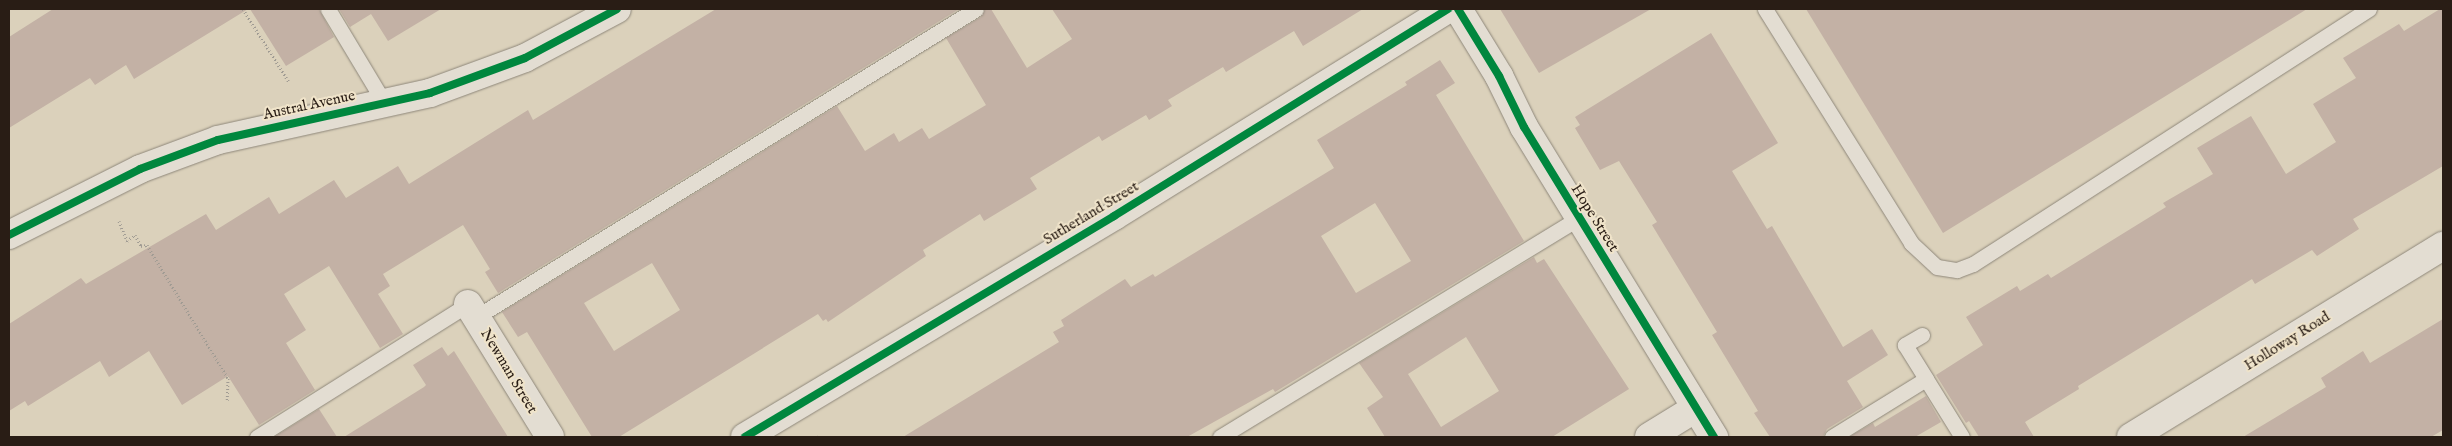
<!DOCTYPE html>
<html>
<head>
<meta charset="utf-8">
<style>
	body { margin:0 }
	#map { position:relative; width:2452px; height:446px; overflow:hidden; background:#dbd1bb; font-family:"IM FELL English",serif }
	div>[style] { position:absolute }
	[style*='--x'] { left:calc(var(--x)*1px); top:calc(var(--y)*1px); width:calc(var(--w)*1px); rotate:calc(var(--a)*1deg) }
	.building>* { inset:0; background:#c3b1a5 }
	.path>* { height:3px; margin-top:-1.5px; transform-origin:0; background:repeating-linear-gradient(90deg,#a09b93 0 1px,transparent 0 3.5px) }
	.roads { filter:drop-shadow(0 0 1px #8e877a) drop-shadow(0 0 1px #8e877a) }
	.service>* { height:15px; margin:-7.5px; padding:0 7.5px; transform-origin:7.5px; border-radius:7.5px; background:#e3ddd2 }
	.minor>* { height:28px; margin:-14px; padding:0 14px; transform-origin:14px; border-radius:14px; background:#e3ddd2 }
	.tertiary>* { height:28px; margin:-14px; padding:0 14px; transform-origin:14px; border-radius:14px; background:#e3ddd2 }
	.cycleway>* { height:8px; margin:-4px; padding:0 4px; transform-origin:4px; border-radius:4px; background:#00873e }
	span { translate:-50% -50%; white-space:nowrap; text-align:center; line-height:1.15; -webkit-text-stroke:4px #f0e4ca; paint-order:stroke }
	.street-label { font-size:15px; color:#291d15 }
	.frame { position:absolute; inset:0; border:10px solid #291d15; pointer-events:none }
</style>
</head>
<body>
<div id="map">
	<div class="building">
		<div style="clip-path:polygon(53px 9px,248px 9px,134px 79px,126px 65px,95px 85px,90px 78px,9px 128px,9px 37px)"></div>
		<div style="clip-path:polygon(250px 9px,319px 9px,334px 37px,286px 66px)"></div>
		<div style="clip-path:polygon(339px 9px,441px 9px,388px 41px,371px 14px,350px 27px)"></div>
		<div style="clip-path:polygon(716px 9px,959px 9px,498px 293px,485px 272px,490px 269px,463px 225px,383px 274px,390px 286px,378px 294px,403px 334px,380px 348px,329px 266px,284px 294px,306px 330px,286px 343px,315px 390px,259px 425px,228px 376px,182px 405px,149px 351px,109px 377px,100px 361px,28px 406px,25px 401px,9px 411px,9px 324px,81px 278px,86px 284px,206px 214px,216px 230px,269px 197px,279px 214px,334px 180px,346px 198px,398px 166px,409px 184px,528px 110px,533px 120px)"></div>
		<div style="clip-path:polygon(evenodd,985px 9px,991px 9px,1027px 68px,1072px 39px,1052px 9px,1363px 9px,1303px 46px,1294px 31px,1226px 72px,1223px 67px,1168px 100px,1172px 106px,1149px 120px,1146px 115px,1102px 141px,1099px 136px,1030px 178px,1037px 189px,984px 221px,980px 214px,923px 250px,926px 256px,828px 322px,826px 319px,823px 321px,818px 314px,619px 437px,592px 437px,527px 332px,518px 337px,502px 312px,837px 106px,865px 151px,894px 133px,899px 142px,922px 128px,929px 139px,986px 105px,946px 38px,981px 17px,985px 9px,652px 263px,680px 310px,614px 351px,584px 303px,652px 263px)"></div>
		<div style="clip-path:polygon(1500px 9px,1651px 9px,1539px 73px)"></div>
		<div style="clip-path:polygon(1806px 9px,2307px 9px,1943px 233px)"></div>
		<div style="clip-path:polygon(2440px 9px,2443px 9px,2443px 166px,2353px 219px,2359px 229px,2317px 256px,2312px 250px,2255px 284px,2252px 279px,2078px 386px,2079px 389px,2025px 422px,2034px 437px,1979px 437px,1969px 421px,1966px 423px,1936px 375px,1983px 345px,1966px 317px,2017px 286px,2020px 291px,2048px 274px,2051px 278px,2166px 207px,2163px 203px,2213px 174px,2197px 148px,2251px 116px,2286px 174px,2336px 142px,2313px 104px,2356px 78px,2343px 58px,2399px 24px,2404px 31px)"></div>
		<div style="clip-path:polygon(1711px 33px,1778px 143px,1732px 171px,1767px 229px,1772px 226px,1843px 347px,1872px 329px,1888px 355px,1847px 381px,1863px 407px,1827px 429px,1823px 437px,1770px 437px,1754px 413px,1758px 411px,1712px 335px,1717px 332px,1652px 225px,1657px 222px,1619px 161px,1600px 170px,1575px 128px,1580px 125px,1575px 117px)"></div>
		<div style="clip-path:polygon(evenodd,1440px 60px,1455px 83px,1436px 95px,1524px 241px,1275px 392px,1273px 389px,1187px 437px,903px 437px,1059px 342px,1053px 332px,1064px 326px,1061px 320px,1125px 279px,1131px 287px,1153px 274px,1155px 277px,1334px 168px,1317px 140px,1407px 85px,1405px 82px,1440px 60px,1375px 203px,1411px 261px,1356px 293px,1321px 236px,1375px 203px)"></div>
		<div style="clip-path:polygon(evenodd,1534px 257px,1537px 263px,1544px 259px,1629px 389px,1552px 437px,1385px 437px,1367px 408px,1383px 397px,1359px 363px,1534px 257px,1466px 337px,1499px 391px,1441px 427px,1408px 374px,1466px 337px)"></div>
		<div style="clip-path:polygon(2443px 319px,2443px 430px,2431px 437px,2243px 437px,2326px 387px,2321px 378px,2363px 351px,2370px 363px)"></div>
		<div style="clip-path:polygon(442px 347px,448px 356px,454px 351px,508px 437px,344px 437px,424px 387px,426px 385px,413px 365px)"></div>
		<div style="clip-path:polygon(1926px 396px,1941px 422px,1915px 437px,1849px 437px,1873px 423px,1875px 427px)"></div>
		<div style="clip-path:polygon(319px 409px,337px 437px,274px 437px)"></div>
	</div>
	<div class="path">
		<div style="--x:243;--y:9;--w:86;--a:57.8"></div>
		<div style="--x:119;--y:221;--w:22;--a:68"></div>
		<div style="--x:127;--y:241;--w:10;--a:-37"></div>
		<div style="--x:135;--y:235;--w:13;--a:61"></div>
		<div style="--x:141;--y:246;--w:6;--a:-9"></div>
		<div style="--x:147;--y:245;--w:156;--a:58.7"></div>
		<div style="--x:228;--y:378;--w:23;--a:92"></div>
		<div style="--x:816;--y:436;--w:1;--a:45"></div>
	</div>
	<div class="roads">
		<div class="service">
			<div style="--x:328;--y:9;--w:111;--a:59"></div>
			<div style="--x:1765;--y:9;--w:276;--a:58"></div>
			<div style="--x:1911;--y:243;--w:35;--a:43"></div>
			<div style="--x:1937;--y:267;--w:20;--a:9"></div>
			<div style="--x:1957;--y:270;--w:17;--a:-21"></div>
			<div style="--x:1973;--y:264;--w:471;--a:-32.8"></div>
			<div style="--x:476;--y:317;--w:587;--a:-31.63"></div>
			<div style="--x:1922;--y:335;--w:20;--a:150"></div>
			<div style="--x:1905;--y:345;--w:40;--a:58"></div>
			<div style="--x:257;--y:437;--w:249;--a:-32.2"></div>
			<div style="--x:1220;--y:437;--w:421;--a:-31.4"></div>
			<div style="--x:1832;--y:437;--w:110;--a:-31.7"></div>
			<div style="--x:1926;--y:379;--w:68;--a:58.2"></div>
		</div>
		<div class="minor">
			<div style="--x:9;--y:235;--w:147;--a:-26.7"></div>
			<div style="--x:140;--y:169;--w:83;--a:-20.4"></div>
			<div style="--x:218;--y:140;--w:217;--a:-12.5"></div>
			<div style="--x:430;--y:93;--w:101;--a:-20.2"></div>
			<div style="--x:525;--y:58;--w:104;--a:-28"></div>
			<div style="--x:468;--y:304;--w:156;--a:58.3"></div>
			<div style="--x:745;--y:437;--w:430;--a:-30.9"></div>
			<div style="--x:1114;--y:216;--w:393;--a:-31.8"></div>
			<div style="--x:1649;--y:437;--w:55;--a:-31.7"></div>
			<div style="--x:2131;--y:437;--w:366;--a:-31.5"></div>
		</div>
		<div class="tertiary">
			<div style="--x:1458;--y:9;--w:79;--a:58.5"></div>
			<div style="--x:1499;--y:76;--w:57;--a:63.9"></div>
			<div style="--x:1524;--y:127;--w:364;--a:58.5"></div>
		</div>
	</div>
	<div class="cycleway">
		<div style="--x:1458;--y:9;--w:79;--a:58.5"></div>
		<div style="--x:1499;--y:76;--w:57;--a:63.9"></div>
		<div style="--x:1524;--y:127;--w:364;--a:58.5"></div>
		<div style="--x:9;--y:235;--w:147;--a:-26.7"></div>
		<div style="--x:140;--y:169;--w:83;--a:-20.4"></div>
		<div style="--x:218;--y:140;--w:217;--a:-12.5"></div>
		<div style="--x:430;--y:93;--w:101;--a:-20.2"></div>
		<div style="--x:525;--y:58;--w:104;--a:-28"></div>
		<div style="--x:745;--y:437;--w:430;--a:-30.9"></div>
		<div style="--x:1114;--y:216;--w:393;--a:-31.8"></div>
	</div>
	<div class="street-label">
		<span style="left:309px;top:105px;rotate:-12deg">Austral Avenue</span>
		<span style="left:1091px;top:213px;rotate:-31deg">Sutherland Street</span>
		<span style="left:1595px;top:218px;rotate:58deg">Hope Street</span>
		<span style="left:2287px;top:341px;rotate:-32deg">Holloway Road</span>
		<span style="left:509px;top:371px;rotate:59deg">Newman Street</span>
	</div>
	<div class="frame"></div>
</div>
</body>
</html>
